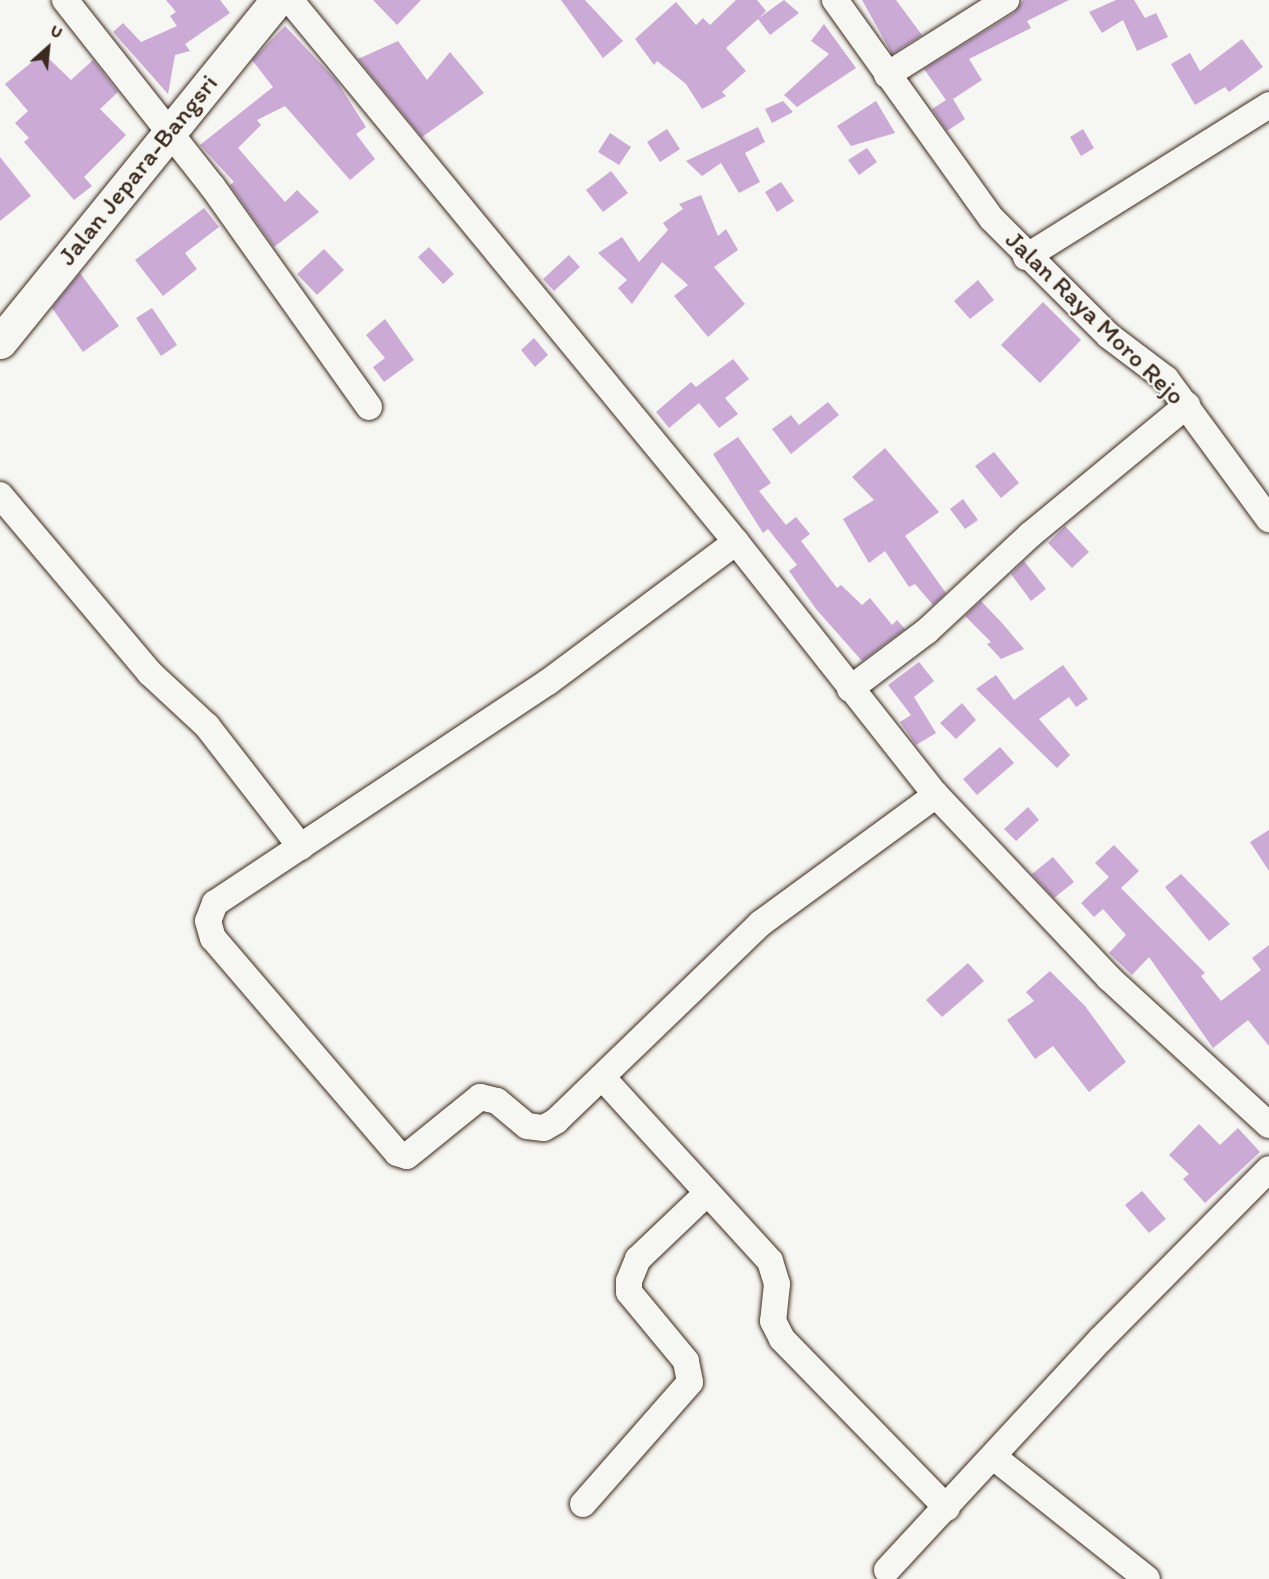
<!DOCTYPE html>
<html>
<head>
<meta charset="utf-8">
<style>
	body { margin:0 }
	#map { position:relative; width:1269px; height:1579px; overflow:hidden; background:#f6f6f2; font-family:Itim,sans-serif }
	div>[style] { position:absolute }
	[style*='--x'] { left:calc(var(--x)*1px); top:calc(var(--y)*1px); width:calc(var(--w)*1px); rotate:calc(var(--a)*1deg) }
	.building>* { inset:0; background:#cbabd6 }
	.roads { filter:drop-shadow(0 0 2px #3b2a1e) drop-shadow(0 0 2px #3b2a1e) }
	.minor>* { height:26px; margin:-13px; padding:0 13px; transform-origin:13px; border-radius:13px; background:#f6f6f2 }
	.major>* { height:33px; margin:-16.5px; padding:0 16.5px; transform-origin:16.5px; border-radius:16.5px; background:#f6f6f2 }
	span { translate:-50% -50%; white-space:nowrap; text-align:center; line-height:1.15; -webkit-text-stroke:4.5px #f6f6f2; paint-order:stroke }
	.street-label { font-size:26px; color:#3b2a1e }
	.north { position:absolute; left:18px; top:18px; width:60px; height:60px; -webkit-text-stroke:4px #f6f6f2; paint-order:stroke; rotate:27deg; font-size:16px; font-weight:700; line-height:24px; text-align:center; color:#3b2a1e }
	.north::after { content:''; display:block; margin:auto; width:21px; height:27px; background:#3b2a1e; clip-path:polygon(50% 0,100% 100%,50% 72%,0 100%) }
</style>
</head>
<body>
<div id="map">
	<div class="building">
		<div style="clip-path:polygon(166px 0,220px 0,230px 13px,185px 44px,190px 51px,175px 55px,168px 94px,113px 32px,123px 23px,141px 42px,177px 26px,170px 16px,176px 12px)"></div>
		<div style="clip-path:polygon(373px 0,421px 0,397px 25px)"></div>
		<div style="clip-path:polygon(561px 0,585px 0,623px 41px,603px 58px)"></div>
		<div style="clip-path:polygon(736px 0,757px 0,766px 11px,759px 18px,784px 0,799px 13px,770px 35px,758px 19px,726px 48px,746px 71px,722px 92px,726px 96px,702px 109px,686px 84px,657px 61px,654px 65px,635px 39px,676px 2px,696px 25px,703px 18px,710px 25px)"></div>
		<div style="clip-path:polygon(862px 0,896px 0,922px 35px,892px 54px)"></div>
		<div style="clip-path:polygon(1069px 0,1027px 21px,1031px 28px,969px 59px,982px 80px,953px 99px,965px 119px,947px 131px,932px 109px,946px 100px,924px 69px,1014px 13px,1023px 0)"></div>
		<div style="clip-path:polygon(1116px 0,1134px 0,1145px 18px,1156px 13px,1168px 37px,1137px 51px,1123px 20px,1102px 33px,1089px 12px)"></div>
		<div style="clip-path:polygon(824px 24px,856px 68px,797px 107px,784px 95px,829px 54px,811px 41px)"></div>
		<div style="clip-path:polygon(285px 26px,336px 80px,366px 127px,356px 134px,375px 159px,350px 180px,285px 106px,257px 120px,261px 125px,238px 148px,285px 202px,297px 190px,319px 212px,274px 247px,230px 185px,234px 182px,200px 145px,273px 87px,252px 60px)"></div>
		<div style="clip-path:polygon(1242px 39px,1263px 67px,1229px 92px,1225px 87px,1195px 105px,1171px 64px,1190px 53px,1200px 71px)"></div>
		<div style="clip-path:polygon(398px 41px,427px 80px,450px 52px,484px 93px,422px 137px,358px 59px)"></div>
		<div style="clip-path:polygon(43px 53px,71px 80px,93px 60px,118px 92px,100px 109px,126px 135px,84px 177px,92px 186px,74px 200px,24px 142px,29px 138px,15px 123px,28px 111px,5px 84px)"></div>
		<div style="clip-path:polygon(783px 101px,793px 112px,772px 123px,765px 109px)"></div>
		<div style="clip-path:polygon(876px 101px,895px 133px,851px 146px,837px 126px)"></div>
		<div style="clip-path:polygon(758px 127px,765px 142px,745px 153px,760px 182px,739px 193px,721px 163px,702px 176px,686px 161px)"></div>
		<div style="clip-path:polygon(667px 129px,680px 149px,660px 162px,647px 142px)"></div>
		<div style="clip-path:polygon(1083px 129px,1094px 148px,1081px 156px,1070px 137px)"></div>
		<div style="clip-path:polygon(610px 133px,631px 147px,619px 165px,598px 152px)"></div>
		<div style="clip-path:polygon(867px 148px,877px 162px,859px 175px,848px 160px)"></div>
		<div style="clip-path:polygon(0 157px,31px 196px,0 221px)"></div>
		<div style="clip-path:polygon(611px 171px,628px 193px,603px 212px,586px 190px)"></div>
		<div style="clip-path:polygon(781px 182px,794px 201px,777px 212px,765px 192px)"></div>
		<div style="clip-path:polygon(701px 195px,718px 236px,726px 229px,738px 250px,714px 267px,745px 304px,708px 337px,674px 296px,688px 285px,662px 262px,632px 304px,618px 288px,627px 280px,598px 253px,622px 237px,639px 262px,668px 230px,663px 223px,683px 209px,679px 204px)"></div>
		<div style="clip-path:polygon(204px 208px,219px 227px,185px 253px,197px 269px,163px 296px,135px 260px)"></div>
		<div style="clip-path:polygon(429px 247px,454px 274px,443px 284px,418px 257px)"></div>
		<div style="clip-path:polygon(324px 249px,344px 270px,317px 295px,297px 274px)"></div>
		<div style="clip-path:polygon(569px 255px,580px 267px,554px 291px,543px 279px)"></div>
		<div style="clip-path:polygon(80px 273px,119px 326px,83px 352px,52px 308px)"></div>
		<div style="clip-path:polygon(978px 280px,994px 300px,970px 319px,954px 301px)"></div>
		<div style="clip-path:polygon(1043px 302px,1081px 340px,1040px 383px,1001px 345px)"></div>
		<div style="clip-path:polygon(152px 308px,177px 345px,161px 356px,136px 318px)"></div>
		<div style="clip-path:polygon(385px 319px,414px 360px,384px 382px,373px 367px,385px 358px,366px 335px)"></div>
		<div style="clip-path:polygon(534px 338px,548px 355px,535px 367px,521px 350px)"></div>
		<div style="clip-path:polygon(733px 359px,749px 379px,725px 398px,738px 414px,719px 428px,699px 403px,669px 428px,656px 412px,691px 382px,696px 387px)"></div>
		<div style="clip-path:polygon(828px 402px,839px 415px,791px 454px,772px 429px,791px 415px,799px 425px)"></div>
		<div style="clip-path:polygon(738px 437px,771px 483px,759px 491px,786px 525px,796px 517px,810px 534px,801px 541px,837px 588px,841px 585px,862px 605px,870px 598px,892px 625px,897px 620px,905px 629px,862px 661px,816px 609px,789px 571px,797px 565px,768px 529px,763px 533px,713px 454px)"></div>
		<div style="clip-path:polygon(885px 448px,939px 512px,905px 536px,946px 593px,933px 605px,915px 584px,909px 587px,885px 551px,869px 563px,843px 519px,874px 500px,852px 477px)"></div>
		<div style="clip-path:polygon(994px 452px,1019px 483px,1001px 498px,975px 466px)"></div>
		<div style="clip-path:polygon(963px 499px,978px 520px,965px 529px,950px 509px)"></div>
		<div style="clip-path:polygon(1065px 526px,1089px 552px,1072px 568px,1048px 543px)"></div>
		<div style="clip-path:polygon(1024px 561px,1046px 589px,1031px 601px,1011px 574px)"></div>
		<div style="clip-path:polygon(981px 601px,1002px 623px,1024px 649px,1001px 659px,987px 644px,991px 642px,965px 616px)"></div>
		<div style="clip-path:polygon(919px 662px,934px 681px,914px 697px,936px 733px,916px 745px,900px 722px,911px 715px,888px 685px)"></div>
		<div style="clip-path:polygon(1063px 665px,1088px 699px,1076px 707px,1069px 697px,1039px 719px,1070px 755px,1057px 768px,976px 689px,996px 675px,1014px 700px)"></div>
		<div style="clip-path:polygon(962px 703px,976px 720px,956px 739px,940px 723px)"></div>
		<div style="clip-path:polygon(1000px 747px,1014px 763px,977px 795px,963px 779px)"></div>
		<div style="clip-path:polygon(1028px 807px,1039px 820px,1016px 841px,1004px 829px)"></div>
		<div style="clip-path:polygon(1269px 830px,1269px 871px,1250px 842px)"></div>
		<div style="clip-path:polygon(1114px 845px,1139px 871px,1121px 888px,1205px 973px,1201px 976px,1221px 1001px,1261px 970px,1252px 958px,1269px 945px,1269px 1046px,1248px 1020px,1213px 1048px,1149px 957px,1132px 975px,1109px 953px,1126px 935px,1103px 909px,1094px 917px,1081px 903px,1109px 877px,1095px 863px)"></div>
		<div style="clip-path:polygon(1053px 857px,1074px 882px,1054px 898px,1032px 874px)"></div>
		<div style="clip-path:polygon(1181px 874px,1230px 924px,1209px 941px,1165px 887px)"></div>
		<div style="clip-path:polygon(968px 963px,984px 981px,942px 1017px,926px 1000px)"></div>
		<div style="clip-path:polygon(1050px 971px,1085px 1006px,1126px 1062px,1089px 1092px,1053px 1046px,1035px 1059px,1007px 1020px,1034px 1001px,1026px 992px)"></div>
		<div style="clip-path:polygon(1199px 1124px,1220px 1145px,1238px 1128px,1260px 1152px,1205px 1203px,1183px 1179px,1189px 1174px,1169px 1155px)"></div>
		<div style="clip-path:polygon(1142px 1191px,1166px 1219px,1149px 1233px,1125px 1205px)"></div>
	</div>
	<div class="roads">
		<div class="minor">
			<div style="--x:65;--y:0;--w:237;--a:51.7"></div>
			<div style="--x:212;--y:186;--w:271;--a:54.6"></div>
			<div style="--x:290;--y:0;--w:702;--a:50.55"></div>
			<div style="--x:736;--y:542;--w:323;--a:51.7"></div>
			<div style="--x:936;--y:795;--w:252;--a:46.6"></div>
			<div style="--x:1109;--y:978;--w:217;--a:42.6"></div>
			<div style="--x:835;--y:0;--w:269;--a:54.4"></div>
			<div style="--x:992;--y:219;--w:165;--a:45"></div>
			<div style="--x:1109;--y:336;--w:71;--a:37"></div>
			<div style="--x:1166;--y:379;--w:174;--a:53.7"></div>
			<div style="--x:887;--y:75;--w:141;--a:-32.2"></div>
			<div style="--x:1026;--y:257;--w:287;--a:-32"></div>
			<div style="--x:0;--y:495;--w:233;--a:49.9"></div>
			<div style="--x:150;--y:673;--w:78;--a:42.9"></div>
			<div style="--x:207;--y:726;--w:153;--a:52.2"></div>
			<div style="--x:736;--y:542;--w:234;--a:143.3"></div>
			<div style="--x:548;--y:682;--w:400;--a:146.4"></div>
			<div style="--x:215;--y:903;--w:19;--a:111"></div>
			<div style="--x:208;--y:921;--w:18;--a:74"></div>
			<div style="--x:213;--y:938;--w:283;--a:49.4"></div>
			<div style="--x:397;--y:1153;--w:10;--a:17"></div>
			<div style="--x:407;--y:1156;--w:94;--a:-38.9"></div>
			<div style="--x:480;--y:1097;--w:17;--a:13"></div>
			<div style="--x:497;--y:1101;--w:39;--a:40"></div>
			<div style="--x:527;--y:1126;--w:17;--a:7"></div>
			<div style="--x:544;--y:1128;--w:14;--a:-30"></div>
			<div style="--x:556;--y:1121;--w:285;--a:-44"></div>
			<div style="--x:761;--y:923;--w:217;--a:-36.2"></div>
			<div style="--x:850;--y:689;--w:96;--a:-37"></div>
			<div style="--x:927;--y:631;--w:141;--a:-43"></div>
			<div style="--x:1030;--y:535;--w:204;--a:-39.6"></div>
			<div style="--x:602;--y:1077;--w:249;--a:47.6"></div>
			<div style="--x:770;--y:1261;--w:24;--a:73"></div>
			<div style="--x:777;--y:1284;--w:37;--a:96"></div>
			<div style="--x:773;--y:1321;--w:20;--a:63"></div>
			<div style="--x:782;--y:1339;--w:236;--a:45.7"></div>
			<div style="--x:995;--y:1458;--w:194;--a:38.5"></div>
			<div style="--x:583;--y:1504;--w:162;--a:-48.7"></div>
			<div style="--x:690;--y:1382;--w:21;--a:-101"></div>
			<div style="--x:686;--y:1361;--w:89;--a:-129.6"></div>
			<div style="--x:629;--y:1292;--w:11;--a:-90"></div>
			<div style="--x:629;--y:1281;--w:24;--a:-68"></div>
			<div style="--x:638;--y:1259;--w:94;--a:-43.7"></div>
			<div style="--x:887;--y:1570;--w:315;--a:-47.2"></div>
			<div style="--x:1101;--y:1339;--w:239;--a:-45.3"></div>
		</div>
		<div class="major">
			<div style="--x:0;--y:342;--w:440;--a:-51"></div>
		</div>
	</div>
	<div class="street-label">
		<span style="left:138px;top:170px;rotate:-51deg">Jalan Jepara-Bangsri</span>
		<span style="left:1095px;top:318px;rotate:44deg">Jalan Raya Moro Rejo</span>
	</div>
	<div class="north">U</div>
</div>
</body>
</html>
